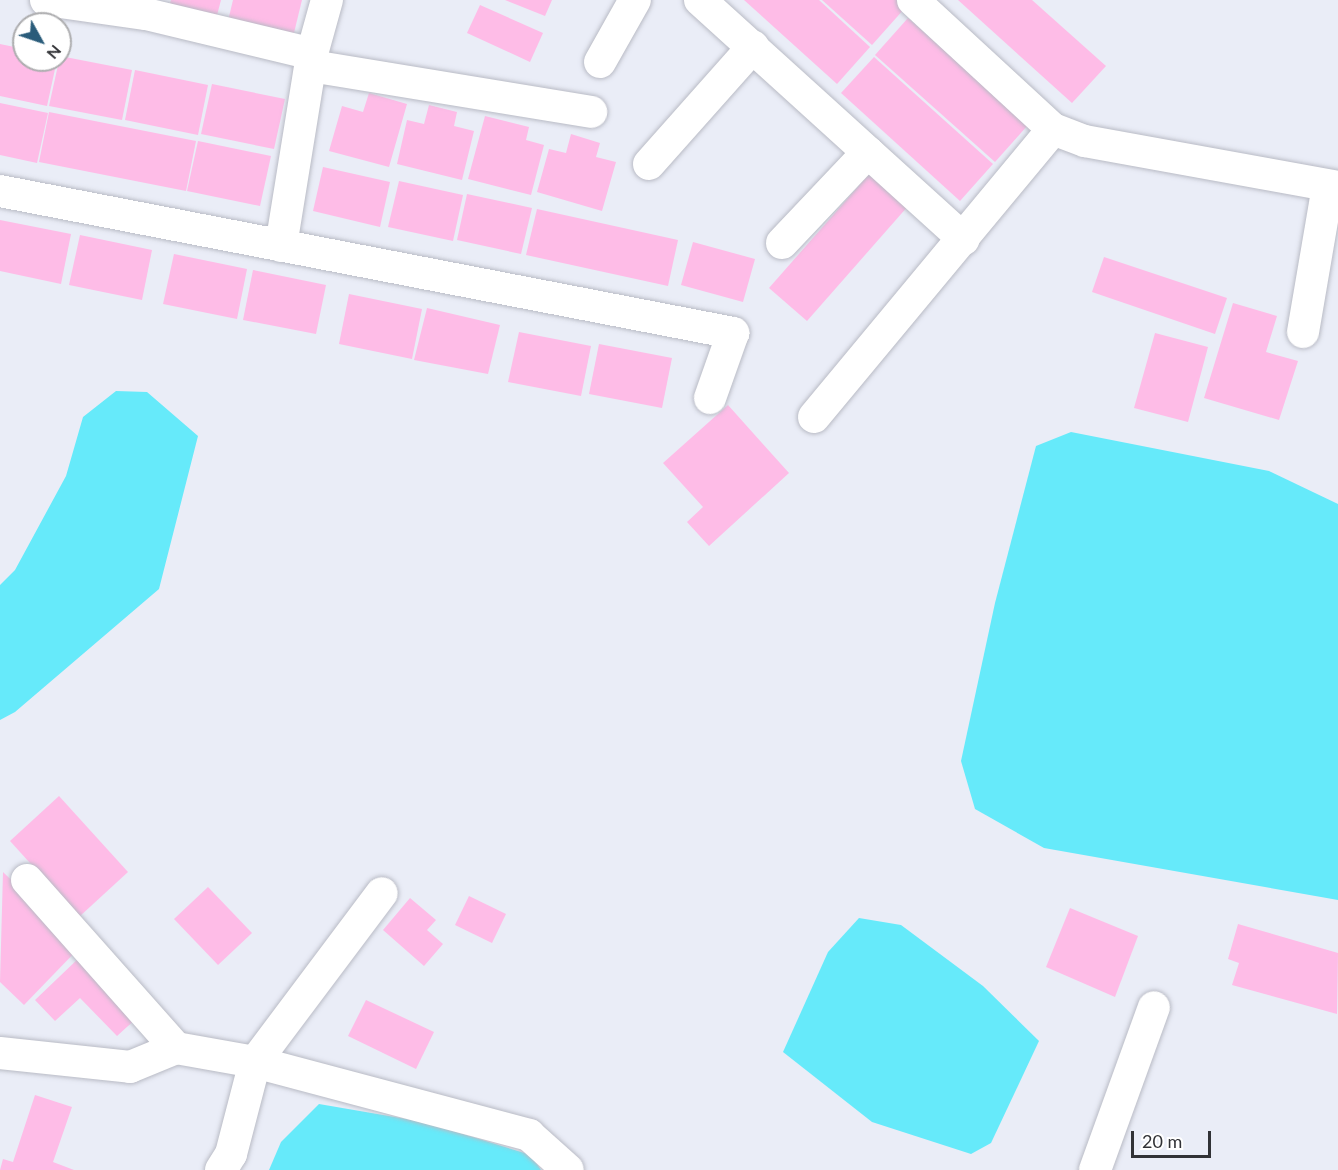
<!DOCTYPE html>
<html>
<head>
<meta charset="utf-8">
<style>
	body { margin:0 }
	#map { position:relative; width:1338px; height:1170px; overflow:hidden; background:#eaedf7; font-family:Lato,sans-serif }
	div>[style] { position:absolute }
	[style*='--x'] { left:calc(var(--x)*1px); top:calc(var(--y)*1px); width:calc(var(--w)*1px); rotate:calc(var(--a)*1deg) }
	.water>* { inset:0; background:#66eafa }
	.building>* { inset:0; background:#febce7 }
	.roads { filter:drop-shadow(0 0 2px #b9bbc5) drop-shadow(0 0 2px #b9bbc5) }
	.minor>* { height:32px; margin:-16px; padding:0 16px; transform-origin:16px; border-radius:16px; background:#fff }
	span { translate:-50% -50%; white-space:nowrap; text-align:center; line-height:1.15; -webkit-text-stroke:4.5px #fff; paint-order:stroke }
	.north { position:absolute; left:12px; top:12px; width:60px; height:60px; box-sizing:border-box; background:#fff; border:2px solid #adadaf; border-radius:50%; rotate:130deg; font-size:16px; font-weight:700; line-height:24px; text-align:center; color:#313236 }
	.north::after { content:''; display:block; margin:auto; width:21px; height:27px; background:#2a5c7a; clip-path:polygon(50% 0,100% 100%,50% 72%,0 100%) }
	.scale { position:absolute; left:1131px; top:1131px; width:80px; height:27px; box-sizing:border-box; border:3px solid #313236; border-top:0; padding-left:8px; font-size:18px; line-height:21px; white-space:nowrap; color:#313236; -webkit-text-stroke:4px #fff; paint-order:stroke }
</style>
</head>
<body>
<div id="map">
	<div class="water">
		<div style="clip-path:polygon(116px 391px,147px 392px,198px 436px,159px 589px,15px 712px,0 720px,0 585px,15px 570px,66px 476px,83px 417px)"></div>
		<div style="clip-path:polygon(1071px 432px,1269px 471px,1338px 504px,1338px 900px,1044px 848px,975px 809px,961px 761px,995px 603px,1036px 446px)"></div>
		<div style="clip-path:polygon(859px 918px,901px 925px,983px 986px,1039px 1041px,991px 1143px,971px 1154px,872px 1122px,783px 1052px,828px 952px)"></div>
		<div style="clip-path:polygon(319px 1104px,424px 1122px,531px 1155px,541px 1170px,269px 1170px,281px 1142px)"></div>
	</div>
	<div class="building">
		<div style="clip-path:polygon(171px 0,221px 0,216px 19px,169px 7px)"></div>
		<div style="clip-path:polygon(233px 0,302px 0,292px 41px,227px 25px)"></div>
		<div style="clip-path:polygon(505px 0,552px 0,545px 16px)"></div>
		<div style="clip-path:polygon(744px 0,819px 0,870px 47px,837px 84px)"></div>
		<div style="clip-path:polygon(822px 0,896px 0,905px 8px,872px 45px)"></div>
		<div style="clip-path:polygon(958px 0,1032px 0,1106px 66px,1072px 103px)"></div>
		<div style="clip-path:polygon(480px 5px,543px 33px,530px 62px,467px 33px)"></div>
		<div style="clip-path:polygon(908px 18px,1028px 125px,995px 162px,875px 55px)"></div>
		<div style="clip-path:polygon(0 44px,24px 49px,24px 60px,57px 60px,47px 106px,0 96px)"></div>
		<div style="clip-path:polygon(60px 56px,132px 70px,122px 120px,49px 106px)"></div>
		<div style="clip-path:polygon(874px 57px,993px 164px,960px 201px,841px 93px)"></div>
		<div style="clip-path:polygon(135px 70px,208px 85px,198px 135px,125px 120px)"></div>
		<div style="clip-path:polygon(212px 84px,285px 99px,274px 149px,201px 134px)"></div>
		<div style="clip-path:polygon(369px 93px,407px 104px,389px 167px,329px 151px,342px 106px,363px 112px)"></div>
		<div style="clip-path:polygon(0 103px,48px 113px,37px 163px,0 155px)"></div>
		<div style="clip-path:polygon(429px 105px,457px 112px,454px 126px,474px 131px,462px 180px,397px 164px,407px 120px,424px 124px)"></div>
		<div style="clip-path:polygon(49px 112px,196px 141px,186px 191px,39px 162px)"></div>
		<div style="clip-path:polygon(485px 116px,529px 127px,526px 140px,544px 145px,531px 195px,468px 179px)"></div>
		<div style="clip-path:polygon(571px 134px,600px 143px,596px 157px,616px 162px,602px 211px,537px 192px,549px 149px,566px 153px)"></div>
		<div style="clip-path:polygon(198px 141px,271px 156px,260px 206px,187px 191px)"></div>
		<div style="clip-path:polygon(323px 167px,390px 182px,380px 227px,313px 211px)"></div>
		<div style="clip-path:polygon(871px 172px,909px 205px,807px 321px,769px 288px)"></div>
		<div style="clip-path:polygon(399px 181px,463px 195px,453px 241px,388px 227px)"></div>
		<div style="clip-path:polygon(467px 194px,532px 208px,521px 254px,457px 240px)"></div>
		<div style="clip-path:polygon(537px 209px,678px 240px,668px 286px,526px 255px)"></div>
		<div style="clip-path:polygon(0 220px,71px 234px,61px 284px,0 271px)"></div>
		<div style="clip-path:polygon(80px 235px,152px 250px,142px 300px,69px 285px)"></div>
		<div style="clip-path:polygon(693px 242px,755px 259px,743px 302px,681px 285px)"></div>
		<div style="clip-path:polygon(174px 254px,247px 269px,237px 319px,163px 304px)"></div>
		<div style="clip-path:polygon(1104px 257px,1227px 298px,1215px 334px,1092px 292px)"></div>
		<div style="clip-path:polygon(253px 270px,326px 285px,316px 334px,243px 320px)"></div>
		<div style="clip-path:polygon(349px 294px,422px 309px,412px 359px,339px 344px)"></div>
		<div style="clip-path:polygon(1233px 303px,1277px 316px,1266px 352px,1298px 361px,1279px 420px,1204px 398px)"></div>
		<div style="clip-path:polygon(427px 308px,500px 325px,488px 374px,414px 360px)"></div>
		<div style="clip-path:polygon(519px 332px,591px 346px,581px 396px,508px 382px)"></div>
		<div style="clip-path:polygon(1155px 333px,1208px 347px,1188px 422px,1134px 408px)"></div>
		<div style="clip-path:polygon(599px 344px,672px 358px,662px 408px,589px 394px)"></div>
		<div style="clip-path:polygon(728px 405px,789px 473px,709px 546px,687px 522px,703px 507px,663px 463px)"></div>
		<div style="clip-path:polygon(59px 796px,128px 872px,79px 917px,10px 841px)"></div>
		<div style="clip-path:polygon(3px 872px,80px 947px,24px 1005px,0 982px)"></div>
		<div style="clip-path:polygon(208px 887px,252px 933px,218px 965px,174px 919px)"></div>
		<div style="clip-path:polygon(469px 896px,506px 914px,492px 943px,455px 925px)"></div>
		<div style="clip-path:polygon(410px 898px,436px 920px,427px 930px,443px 944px,424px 966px,383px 930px)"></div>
		<div style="clip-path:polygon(1070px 908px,1138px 936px,1115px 997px,1046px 967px)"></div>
		<div style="clip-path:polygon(1238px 924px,1338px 953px,1337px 1014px,1232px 985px,1239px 963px,1228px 959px)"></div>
		<div style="clip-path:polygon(81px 956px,138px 1017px,117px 1036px,80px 998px,55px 1021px,35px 1000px)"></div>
		<div style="clip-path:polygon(366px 1000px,434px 1032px,416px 1069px,348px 1036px)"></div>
		<div style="clip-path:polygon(35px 1095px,72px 1107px,53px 1162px,74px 1170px,0 1170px,3px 1159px,13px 1162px)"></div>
	</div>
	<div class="roads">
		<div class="minor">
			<div style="--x:46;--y:0;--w:101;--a:8"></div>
			<div style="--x:146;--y:14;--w:171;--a:13.5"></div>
			<div style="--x:700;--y:0;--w:356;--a:42.2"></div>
			<div style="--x:913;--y:0;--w:190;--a:42.7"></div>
			<div style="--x:600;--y:62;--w:71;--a:-60.6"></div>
			<div style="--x:311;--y:66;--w:284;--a:9.3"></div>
			<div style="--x:649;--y:164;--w:157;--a:-48.4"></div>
			<div style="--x:0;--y:191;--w:747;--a:10.96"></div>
			<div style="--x:733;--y:333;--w:69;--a:109.5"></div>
			<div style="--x:782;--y:243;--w:125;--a:-46.6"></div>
			<div style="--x:281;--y:246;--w:194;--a:-80.8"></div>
			<div style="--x:312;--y:54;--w:56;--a:-74.5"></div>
			<div style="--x:1303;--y:332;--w:148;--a:-80.3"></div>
			<div style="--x:814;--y:417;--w:374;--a:-50.3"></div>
			<div style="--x:1053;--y:129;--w:34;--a:21"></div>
			<div style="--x:1085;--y:141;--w:257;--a:10.3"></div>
			<div style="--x:27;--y:880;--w:225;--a:48.4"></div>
			<div style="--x:0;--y:1053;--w:131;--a:6.1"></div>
			<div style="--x:130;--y:1067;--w:50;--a:-22.4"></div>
			<div style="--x:176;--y:1048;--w:80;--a:10"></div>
			<div style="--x:255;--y:1062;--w:284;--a:14.9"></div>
			<div style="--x:529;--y:1135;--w:52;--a:41.9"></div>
			<div style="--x:221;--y:1170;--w:19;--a:-58"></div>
			<div style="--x:231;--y:1154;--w:95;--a:-75.4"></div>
			<div style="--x:255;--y:1062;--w:211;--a:-53.1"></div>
			<div style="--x:1095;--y:1170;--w:173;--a:-70.1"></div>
		</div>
	</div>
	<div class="north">N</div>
	<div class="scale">20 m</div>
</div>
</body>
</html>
